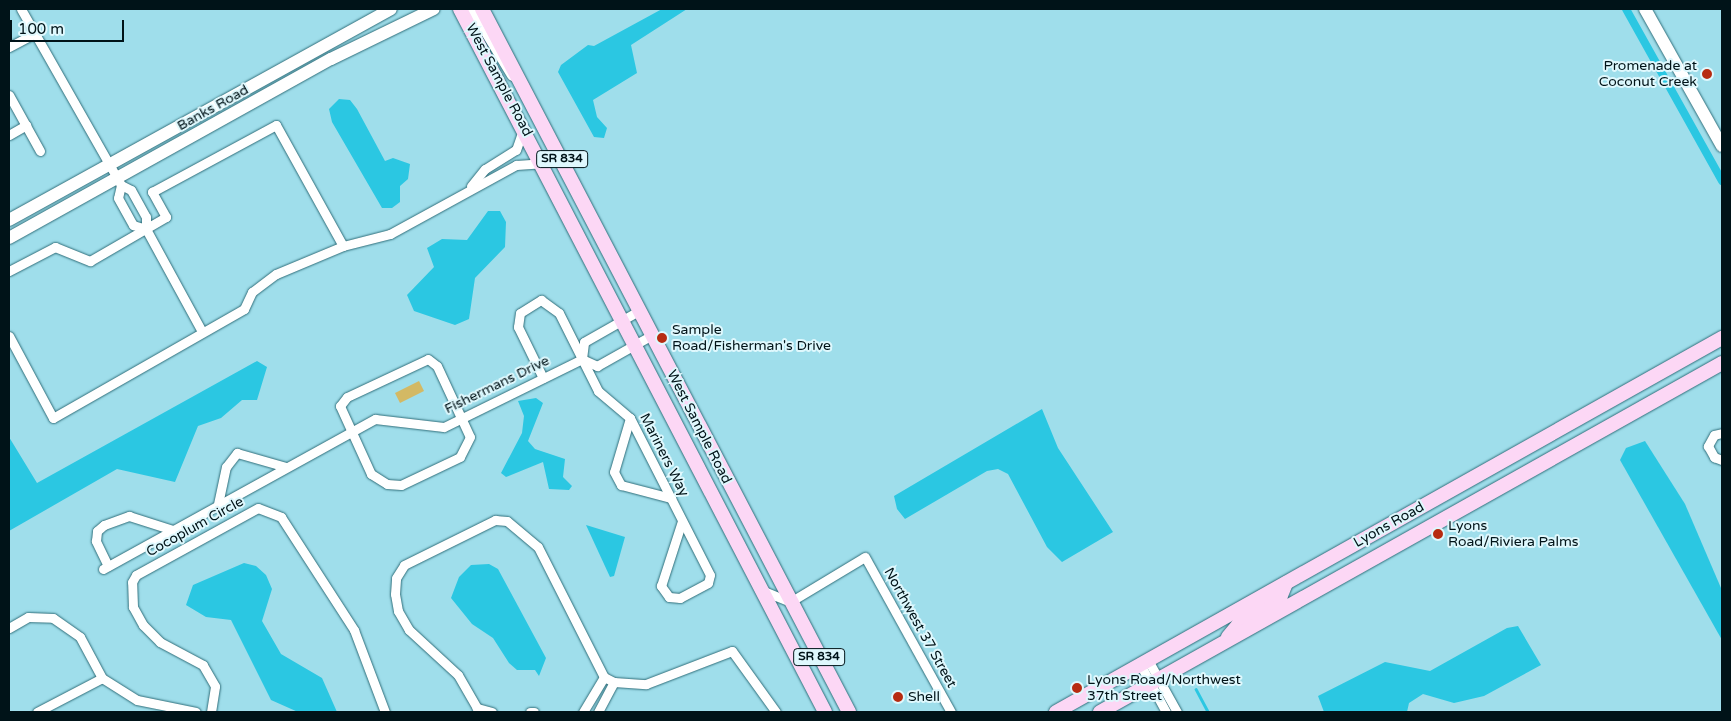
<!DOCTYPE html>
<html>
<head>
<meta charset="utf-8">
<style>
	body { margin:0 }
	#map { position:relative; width:1731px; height:721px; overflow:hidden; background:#9fdeeb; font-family:"Varela Round",sans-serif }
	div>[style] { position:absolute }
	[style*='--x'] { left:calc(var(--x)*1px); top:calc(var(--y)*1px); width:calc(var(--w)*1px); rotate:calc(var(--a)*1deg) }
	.green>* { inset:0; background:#d3b964 }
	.water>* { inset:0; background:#2bc7e2 }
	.stream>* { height:2.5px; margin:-1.25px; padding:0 1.25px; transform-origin:1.25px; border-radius:1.25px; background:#2bc7e2 }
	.canal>* { height:8px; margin:-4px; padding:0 4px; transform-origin:4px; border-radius:4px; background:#2bc7e2 }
	.roads { filter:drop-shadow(0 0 1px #306e7a) drop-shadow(0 0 1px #306e7a) }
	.street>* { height:9px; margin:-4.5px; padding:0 4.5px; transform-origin:4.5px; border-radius:4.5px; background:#fff }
	.secondary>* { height:12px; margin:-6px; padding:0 6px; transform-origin:6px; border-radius:6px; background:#fff }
	.primary>* { height:14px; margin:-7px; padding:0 7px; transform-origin:7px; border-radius:7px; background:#fcd7f5 }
	.dots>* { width:14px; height:14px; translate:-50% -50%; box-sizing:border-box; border:2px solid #dff8fd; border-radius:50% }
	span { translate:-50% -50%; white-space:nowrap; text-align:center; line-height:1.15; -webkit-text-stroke:4px #dff8fd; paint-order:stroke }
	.shield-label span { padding:1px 4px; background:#dff8fd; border:1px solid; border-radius:4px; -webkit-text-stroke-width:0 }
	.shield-label { font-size:12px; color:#001318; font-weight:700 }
	.poi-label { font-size:14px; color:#001318 }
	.right { translate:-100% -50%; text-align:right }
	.left { translate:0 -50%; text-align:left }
	.street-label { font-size:14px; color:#001318 }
	.frame { position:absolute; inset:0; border:10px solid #001318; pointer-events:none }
	.scale { position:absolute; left:10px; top:20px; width:114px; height:22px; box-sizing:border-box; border:2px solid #001318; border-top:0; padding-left:6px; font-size:15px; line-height:18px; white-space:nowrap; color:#001318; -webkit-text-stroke:4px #dff8fd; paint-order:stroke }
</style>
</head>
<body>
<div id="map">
	<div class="green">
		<div style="clip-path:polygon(419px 381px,424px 391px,400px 403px,395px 393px)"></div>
	</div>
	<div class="water">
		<div style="clip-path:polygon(662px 9px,687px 9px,631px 45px,637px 73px,593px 100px,597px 117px,607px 128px,604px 138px,594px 137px,558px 72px,561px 65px,588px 45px,594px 46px)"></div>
		<div style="clip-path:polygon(339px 99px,350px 100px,357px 109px,385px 161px,393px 158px,410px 164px,408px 179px,400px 186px,400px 202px,392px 208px,382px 208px,332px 122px,329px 109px)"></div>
		<div style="clip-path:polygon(488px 211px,500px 211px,506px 222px,505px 247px,475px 278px,469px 319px,455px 325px,414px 311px,407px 295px,434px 267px,427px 248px,442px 239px,467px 240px)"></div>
		<div style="clip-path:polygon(257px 361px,267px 367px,257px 400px,242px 400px,221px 418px,198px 426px,175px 482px,117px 469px,9px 531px,9px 437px,37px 483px)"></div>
		<div style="clip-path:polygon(536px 398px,543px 403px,528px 441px,535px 449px,565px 459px,563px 477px,572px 486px,569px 490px,549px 489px,543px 462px,506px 477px,501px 473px,522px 433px,524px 416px,518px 401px)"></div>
		<div style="clip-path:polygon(1042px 409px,1058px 448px,1113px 532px,1062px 562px,1047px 547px,1008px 474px,998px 469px,987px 471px,905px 519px,897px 509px,894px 496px)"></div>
		<div style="clip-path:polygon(1645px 441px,1685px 504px,1721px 588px,1722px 640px,1620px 460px,1626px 448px)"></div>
		<div style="clip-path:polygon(586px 525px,625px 537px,614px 576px,610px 577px)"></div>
		<div style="clip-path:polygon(244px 563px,256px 566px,266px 575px,272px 589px,262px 621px,281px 654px,322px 678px,337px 712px,298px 712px,271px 700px,231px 620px,206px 617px,186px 605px,193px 585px)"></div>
		<div style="clip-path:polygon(489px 564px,498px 569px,546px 658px,539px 676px,535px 670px,517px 670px,509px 663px,493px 638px,472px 624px,451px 598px,459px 577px,471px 565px)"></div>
		<div style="clip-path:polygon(1518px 626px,1541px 665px,1484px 696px,1454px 703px,1423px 694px,1409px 703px,1407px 712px,1324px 712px,1318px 696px,1385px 662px,1430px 671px,1507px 628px)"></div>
	</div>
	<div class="stream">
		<div style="--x:1196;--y:689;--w:26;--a:62"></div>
	</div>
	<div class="canal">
		<div style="--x:1626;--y:9;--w:197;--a:60.8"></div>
	</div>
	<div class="roads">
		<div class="street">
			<div style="--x:21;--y:9;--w:202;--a:60.4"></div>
			<div style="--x:121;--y:185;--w:11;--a:27"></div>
			<div style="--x:131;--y:190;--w:31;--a:61"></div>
			<div style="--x:146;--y:217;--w:12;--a:90"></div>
			<div style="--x:146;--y:229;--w:115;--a:61.4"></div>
			<div style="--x:9;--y:47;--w:30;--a:-28"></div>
			<div style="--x:9;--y:95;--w:64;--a:61"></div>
			<div style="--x:9;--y:135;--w:20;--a:-30"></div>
			<div style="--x:121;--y:185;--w:13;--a:103"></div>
			<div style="--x:118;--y:198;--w:31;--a:61"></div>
			<div style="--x:133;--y:225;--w:14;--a:17"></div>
			<div style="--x:471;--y:186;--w:22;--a:-51"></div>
			<div style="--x:485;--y:169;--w:36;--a:-32"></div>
			<div style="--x:516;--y:150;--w:21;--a:-71"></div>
			<div style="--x:9;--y:271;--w:52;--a:-27.6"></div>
			<div style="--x:55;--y:247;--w:38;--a:22"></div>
			<div style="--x:90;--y:261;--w:88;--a:-30.1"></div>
			<div style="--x:166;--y:217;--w:29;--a:-119"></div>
			<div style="--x:152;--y:192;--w:141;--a:-28.4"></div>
			<div style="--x:276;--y:125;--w:138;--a:61"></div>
			<div style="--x:9;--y:336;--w:93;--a:61.8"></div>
			<div style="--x:53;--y:418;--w:220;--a:-29.7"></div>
			<div style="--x:244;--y:309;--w:19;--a:-65"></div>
			<div style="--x:252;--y:292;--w:30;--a:-37"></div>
			<div style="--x:276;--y:274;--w:73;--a:-22.7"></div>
			<div style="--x:343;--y:246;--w:49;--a:-14.3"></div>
			<div style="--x:390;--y:234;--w:144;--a:-28.7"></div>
			<div style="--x:516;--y:165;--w:26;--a:-4"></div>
			<div style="--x:428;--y:359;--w:11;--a:38"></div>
			<div style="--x:437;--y:366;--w:78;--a:65.1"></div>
			<div style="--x:470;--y:437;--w:22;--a:117"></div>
			<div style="--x:460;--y:457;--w:65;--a:154.6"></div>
			<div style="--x:401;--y:485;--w:14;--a:-176"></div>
			<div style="--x:387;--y:484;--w:19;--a:-148"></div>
			<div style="--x:371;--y:474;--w:75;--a:-114.5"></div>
			<div style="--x:340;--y:406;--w:11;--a:-52"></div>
			<div style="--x:347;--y:397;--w:89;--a:-25.1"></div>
			<div style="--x:582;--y:359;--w:17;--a:-83"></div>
			<div style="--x:584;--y:342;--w:64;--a:-29.7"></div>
			<div style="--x:582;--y:359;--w:17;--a:25"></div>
			<div style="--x:597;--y:366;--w:63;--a:-29.4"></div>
			<div style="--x:543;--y:378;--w:57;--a:-116.1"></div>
			<div style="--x:518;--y:327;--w:14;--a:-82"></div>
			<div style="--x:520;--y:313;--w:25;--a:-32"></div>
			<div style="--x:541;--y:300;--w:22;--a:36"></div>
			<div style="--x:559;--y:313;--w:87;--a:63.4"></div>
			<div style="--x:598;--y:391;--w:42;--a:40.2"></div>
			<div style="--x:630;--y:418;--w:176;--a:63"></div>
			<div style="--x:710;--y:575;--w:8;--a:104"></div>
			<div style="--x:708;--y:583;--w:32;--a:152"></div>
			<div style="--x:680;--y:598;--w:11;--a:-175"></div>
			<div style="--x:669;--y:597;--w:14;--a:-126"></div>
			<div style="--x:661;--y:586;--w:68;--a:-72.1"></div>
			<div style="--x:630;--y:418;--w:56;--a:106.5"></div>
			<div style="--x:614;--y:472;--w:15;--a:62"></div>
			<div style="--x:621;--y:485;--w:52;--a:14.6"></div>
			<div style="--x:1722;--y:433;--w:8;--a:166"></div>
			<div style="--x:1714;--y:435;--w:13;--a:119"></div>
			<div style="--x:1708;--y:446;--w:13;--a:61"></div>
			<div style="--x:1714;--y:457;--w:9;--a:21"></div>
			<div style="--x:218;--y:504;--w:38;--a:-78"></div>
			<div style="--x:226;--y:467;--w:18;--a:-52"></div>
			<div style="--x:237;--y:453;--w:51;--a:15.9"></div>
			<div style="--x:108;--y:566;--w:28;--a:-116"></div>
			<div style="--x:96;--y:541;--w:10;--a:-84"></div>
			<div style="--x:97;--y:531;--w:9;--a:-41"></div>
			<div style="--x:104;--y:525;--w:27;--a:-20"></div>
			<div style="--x:129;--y:516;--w:46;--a:17.7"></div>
			<div style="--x:103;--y:569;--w:311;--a:-28.9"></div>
			<div style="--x:375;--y:419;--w:69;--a:6.6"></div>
			<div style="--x:444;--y:427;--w:154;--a:-26.2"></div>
			<div style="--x:761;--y:590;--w:31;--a:22"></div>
			<div style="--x:790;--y:602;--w:87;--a:-31"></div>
			<div style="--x:865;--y:557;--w:177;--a:61"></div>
			<div style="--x:9;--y:628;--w:22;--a:-30"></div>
			<div style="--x:28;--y:617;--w:25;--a:2"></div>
			<div style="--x:53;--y:618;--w:33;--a:35"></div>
			<div style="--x:80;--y:637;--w:47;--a:61.8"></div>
			<div style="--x:102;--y:678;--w:41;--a:32.2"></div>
			<div style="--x:137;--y:700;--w:60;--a:11.5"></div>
			<div style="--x:1148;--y:660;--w:60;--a:60.9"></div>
			<div style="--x:1140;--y:664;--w:55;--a:61.6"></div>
			<div style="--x:37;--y:712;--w:73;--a:-27.6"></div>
			<div style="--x:211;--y:712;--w:26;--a:-81"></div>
			<div style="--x:215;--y:686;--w:24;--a:-120"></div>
			<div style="--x:203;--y:665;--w:49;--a:-151.9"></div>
			<div style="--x:160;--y:642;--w:24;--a:-135"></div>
			<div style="--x:143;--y:625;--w:21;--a:-119"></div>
			<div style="--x:133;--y:607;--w:25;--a:-92"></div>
			<div style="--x:132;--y:582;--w:8;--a:-60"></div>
			<div style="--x:136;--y:575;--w:139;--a:-28.8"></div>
			<div style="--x:258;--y:508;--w:25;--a:21"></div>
			<div style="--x:281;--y:517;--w:135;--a:57.1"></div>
			<div style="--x:354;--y:630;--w:88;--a:69.3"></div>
			<div style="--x:492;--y:712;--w:16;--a:-165"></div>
			<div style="--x:477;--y:708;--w:38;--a:-120"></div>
			<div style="--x:458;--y:675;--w:67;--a:-137.4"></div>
			<div style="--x:409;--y:630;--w:22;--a:-120"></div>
			<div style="--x:398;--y:611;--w:17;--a:-100"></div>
			<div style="--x:395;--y:594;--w:16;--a:-86"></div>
			<div style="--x:396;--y:578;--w:15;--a:-58"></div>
			<div style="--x:404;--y:565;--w:102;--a:-26.3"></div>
			<div style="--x:495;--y:520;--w:12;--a:5"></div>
			<div style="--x:507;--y:521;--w:40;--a:40"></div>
			<div style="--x:538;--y:547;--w:146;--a:63.1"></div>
			<div style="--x:604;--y:677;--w:11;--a:27"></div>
			<div style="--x:614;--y:682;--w:32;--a:4"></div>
			<div style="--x:646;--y:684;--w:92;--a:-21"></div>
			<div style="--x:732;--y:651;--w:75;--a:54.2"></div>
			<div style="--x:530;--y:712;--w:4;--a:0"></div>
			<div style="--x:583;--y:712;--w:41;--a:-59"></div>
			<div style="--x:598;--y:712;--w:34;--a:-62"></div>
		</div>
		<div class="secondary">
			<div style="--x:473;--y:9;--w:77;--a:58.8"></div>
			<div style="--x:1645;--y:9;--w:157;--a:60.7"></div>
			<div style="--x:9;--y:220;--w:436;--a:-28.9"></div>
			<div style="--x:9;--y:238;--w:368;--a:-29.1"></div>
			<div style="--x:331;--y:59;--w:114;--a:-25.9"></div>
		</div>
		<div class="primary">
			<div style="--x:460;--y:9;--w:792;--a:62.56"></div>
			<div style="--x:482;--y:9;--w:793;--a:62.43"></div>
			<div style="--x:1228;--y:637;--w:26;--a:-50"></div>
			<div style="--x:1245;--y:617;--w:40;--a:-28"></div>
			<div style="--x:1280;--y:598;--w:16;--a:-68"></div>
			<div style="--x:1056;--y:712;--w:764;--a:-29.32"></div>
			<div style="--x:1100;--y:712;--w:713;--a:-29.3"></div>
		</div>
	</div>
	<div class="dots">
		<div style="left:1707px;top:74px;background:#b72b11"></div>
		<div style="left:662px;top:338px;background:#b72b11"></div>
		<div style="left:1438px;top:534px;background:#b72b11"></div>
		<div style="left:1077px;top:688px;background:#b72b11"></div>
		<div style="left:898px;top:697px;background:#b72b11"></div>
	</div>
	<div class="shield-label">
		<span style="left:562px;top:159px">SR 834</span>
		<span style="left:819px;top:657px">SR 834</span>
	</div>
	<div class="poi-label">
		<span class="right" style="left:1697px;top:74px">Promenade at<br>Coconut Creek</span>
		<span class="left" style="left:672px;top:338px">Sample<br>Road/Fisherman's Drive</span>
		<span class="left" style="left:1448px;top:534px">Lyons<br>Road/Riviera Palms</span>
		<span class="left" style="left:1087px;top:688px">Lyons Road/Northwest<br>37th Street</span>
		<span class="left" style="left:908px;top:697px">Shell</span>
	</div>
	<div class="street-label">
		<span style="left:499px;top:80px;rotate:62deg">West Sample Road</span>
		<span style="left:213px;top:108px;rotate:-29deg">Banks Road</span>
		<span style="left:497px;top:385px;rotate:-26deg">Fishermans Drive</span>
		<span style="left:699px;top:427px;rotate:63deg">West Sample Road</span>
		<span style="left:664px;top:455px;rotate:63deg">Mariners Way</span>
		<span style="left:1389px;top:525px;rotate:-29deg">Lyons Road</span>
		<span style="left:195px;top:527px;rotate:-29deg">Cocoplum Circle</span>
		<span style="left:920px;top:628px;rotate:61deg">Northwest 37 Street</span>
	</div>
	<div class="frame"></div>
	<div class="scale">100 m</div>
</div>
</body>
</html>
